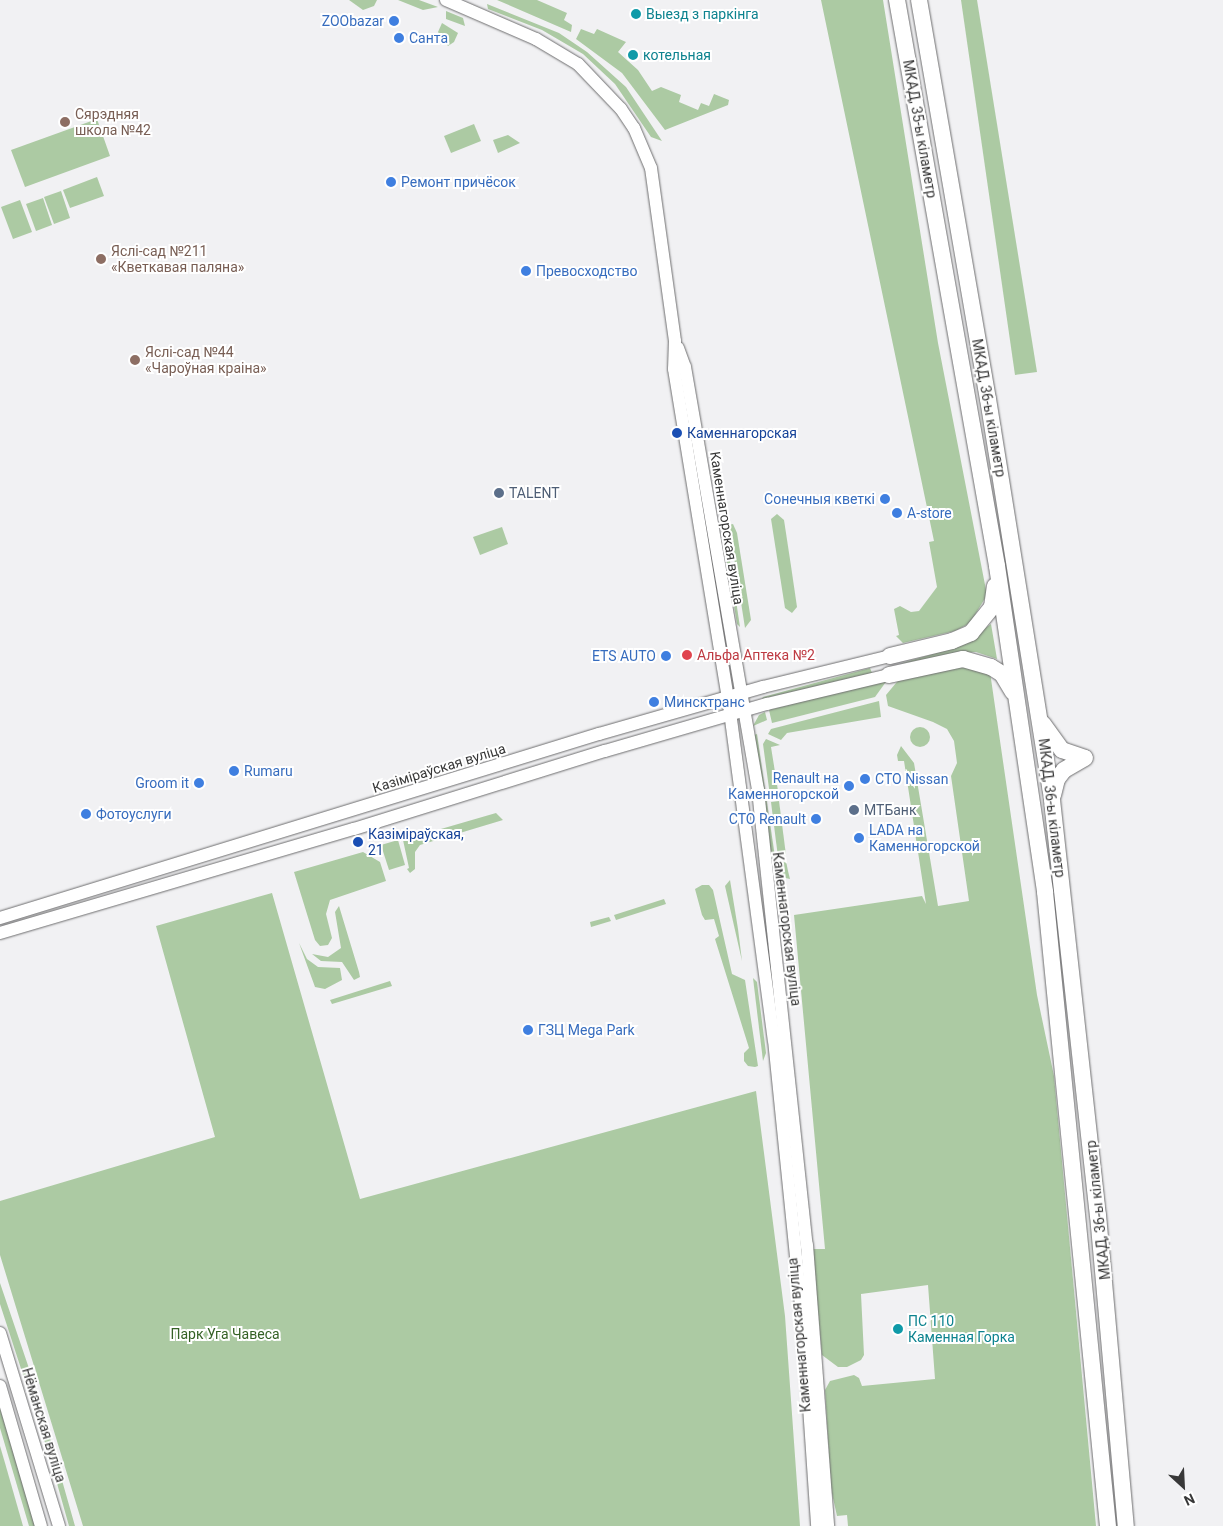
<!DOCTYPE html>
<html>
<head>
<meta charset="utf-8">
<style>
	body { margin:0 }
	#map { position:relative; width:1223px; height:1526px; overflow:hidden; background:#f1f1f3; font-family:Roboto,sans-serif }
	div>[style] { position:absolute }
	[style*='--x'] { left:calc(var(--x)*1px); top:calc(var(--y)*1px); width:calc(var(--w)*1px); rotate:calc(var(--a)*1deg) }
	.green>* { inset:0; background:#accaa3 }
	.round { border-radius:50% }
	.roads { filter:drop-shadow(0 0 1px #6d6d6e) drop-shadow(0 0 1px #6d6d6e) }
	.secondary>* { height:12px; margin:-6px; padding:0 6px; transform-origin:6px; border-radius:6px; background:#fff }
	.highway>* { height:16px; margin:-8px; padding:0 8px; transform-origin:8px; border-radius:8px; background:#fff }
	.dots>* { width:14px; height:14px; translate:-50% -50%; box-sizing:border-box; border:2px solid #fff; border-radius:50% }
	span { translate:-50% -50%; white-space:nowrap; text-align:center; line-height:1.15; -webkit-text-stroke:4px #fff; paint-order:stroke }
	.culture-label { font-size:14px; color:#0d838f }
	.left { translate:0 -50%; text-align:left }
	.shop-label { font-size:14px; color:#366cbe }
	.right { translate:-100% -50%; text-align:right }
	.education-label { font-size:14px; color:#785e54 }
	.street-label { font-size:14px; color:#383838 }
	.transit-label { font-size:14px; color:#164399 }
	.service-label { font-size:14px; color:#4e5e75 }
	.health-label { font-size:14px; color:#be3a42 }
	.park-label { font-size:14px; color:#346125 }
	.north { position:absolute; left:1158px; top:1461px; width:50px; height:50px; -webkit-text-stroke:4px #fff; paint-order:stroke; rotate:155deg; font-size:14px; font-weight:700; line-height:20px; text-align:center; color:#383838 }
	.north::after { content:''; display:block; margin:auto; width:18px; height:22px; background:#383838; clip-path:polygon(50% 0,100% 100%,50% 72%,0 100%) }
</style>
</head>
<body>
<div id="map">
	<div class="green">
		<div style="clip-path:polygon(349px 0,377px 0,374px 6px,363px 10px)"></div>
		<div style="clip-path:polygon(398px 0,419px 0,438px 7px,423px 10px)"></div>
		<div style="clip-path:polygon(497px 0,537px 0,567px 13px,564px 20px,572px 25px,571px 32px)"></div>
		<div style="clip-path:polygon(821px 0,883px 0,938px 343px,987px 595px,970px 623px,955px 631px,903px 643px,896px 636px,899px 635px,894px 609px,900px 606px,911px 612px,919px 611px,937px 587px,929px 542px,934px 541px)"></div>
		<div style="clip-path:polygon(961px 0,977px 0,1037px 372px,1015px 375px)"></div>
		<div style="clip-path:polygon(487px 4px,559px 33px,587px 52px,626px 87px,662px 141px,651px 137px,615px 84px,583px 54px,542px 30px,488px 9px)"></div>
		<div style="clip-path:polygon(446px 11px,463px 18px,465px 26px,446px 19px)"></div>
		<div style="clip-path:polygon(442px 23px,458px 33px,454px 42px,448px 46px,438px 32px)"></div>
		<div style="clip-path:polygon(581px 29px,594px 34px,597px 29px,626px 42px,618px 52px,638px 70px,652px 91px,661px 87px,681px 95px,679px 102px,698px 110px,701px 103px,709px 106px,714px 94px,729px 100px,728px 105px,665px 130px,622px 73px,576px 39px)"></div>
		<div style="clip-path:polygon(97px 119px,110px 156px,25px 187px,11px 150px)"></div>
		<div style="clip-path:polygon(474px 124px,481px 141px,451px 153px,444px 136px)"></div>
		<div style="clip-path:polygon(508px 135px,520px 143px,498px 153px,493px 140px)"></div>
		<div style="clip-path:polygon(97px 177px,104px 196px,70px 208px,63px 190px)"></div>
		<div style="clip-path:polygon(61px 191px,70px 218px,54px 224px,44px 197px)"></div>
		<div style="clip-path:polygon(43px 198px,52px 225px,36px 231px,26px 204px)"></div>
		<div style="clip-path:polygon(20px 200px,32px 232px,13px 239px,1px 207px)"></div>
		<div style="clip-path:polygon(777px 514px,784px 520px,791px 566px,797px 607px,792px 613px,785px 608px,771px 519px)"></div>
		<div style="clip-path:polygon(733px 524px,737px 533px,751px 620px,745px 628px,729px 525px)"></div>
		<div style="clip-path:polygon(502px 527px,508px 544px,480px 555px,473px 537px)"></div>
		<div style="clip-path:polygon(725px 528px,740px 627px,737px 624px,722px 532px)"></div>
		<div style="clip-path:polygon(991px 624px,997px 659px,976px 652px,958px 653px,899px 664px,960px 646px)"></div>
		<div style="clip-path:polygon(960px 663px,990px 672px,1037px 995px,1054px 1076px,1096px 1526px,848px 1526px,847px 1515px,837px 1516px,831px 1489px,825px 1390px,830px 1381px,854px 1375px,859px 1378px,862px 1386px,935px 1379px,928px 1285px,861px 1294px,864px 1355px,861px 1360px,847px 1367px,838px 1367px,822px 1355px,812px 1249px,825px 1249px,794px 915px,922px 896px,926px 904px,904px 761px,898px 761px,897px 755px,901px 746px,914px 763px,938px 906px,969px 901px,951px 776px,957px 763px,954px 741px,947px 729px,933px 722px,888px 706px,886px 695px,901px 677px)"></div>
		<div style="clip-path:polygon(870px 668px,872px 673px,762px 699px,763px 697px)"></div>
		<div style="clip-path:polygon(888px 679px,875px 697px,772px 723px,769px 710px)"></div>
		<div style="clip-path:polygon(879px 701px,881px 717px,787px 733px,781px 740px,768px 734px,771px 729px)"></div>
		<div style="clip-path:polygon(765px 712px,767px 720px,753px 726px,759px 715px)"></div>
		<div class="round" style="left:910px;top:727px;width:20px;height:20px"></div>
		<div style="clip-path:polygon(757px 734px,775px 857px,768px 858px,754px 735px)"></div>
		<div style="clip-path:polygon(766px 739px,780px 745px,771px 747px,779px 797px,773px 798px,770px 796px,763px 744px)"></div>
		<div style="clip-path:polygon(779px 801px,786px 855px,778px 857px,771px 802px)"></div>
		<div style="clip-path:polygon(496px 813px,503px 820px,420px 845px,415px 852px,415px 869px,410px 873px,407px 869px,409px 868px,403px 840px)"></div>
		<div style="clip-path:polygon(398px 840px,405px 865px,389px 870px,381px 845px)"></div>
		<div style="clip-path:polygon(363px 852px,380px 862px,386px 881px,330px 900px,326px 914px,332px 938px,328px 945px,320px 946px,315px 940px,294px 872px)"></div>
		<div style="clip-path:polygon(786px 861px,788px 871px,790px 879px,781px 877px,779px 862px)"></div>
		<div style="clip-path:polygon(730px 880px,738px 929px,742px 961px,725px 886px)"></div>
		<div style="clip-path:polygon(702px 885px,709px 885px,713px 890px,732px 974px,745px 980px,758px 1066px,755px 1067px,748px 1066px,744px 1061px,744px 1053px,749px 1048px,715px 939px,719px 936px,714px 919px,705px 920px,702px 915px,695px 889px)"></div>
		<div style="clip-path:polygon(272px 893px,360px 1199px,756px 1091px,785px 1316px,800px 1526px,83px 1526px,0 1255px,0 1201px,215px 1137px,156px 926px)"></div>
		<div style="clip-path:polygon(664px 899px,666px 904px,616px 920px,614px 915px)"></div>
		<div style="clip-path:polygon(339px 906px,359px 972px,360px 977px,354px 980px,342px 962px,321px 961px,312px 954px,328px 957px,341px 948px,335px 912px)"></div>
		<div style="clip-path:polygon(609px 917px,611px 921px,591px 927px,590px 922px)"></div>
		<div style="clip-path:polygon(299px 943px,307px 959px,318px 967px,340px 968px,342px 980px,325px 989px,315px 987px)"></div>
		<div style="clip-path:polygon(753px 978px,757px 982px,766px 1053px,763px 1061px)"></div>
		<div style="clip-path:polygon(390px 981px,392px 986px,332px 1004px,330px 1000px)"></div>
		<div style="clip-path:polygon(0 1283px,36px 1389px,75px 1526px,69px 1526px,49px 1455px,0 1304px)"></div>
		<div style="clip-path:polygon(0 1408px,35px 1526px,29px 1526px,0 1428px)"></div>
		<div style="clip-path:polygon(0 1446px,5px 1463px,23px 1526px,0 1526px)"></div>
	</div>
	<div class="roads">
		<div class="secondary">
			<div style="--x:446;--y:0;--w:98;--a:23.4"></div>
			<div style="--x:536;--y:39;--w:49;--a:30.8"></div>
			<div style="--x:578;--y:64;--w:62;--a:46.3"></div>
			<div style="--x:621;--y:109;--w:23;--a:56"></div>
			<div style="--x:634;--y:128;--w:43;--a:67"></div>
			<div style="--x:651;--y:168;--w:175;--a:82.1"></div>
			<div style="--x:675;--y:341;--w:28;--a:92"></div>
			<div style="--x:674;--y:369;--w:332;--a:80.7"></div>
			<div style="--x:728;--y:697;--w:346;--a:82.4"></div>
			<div style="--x:774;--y:1040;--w:295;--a:84.2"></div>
			<div style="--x:804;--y:1333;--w:193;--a:86.1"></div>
			<div style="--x:678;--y:348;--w:20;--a:70"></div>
			<div style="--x:685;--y:367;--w:429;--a:80.2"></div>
			<div style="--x:758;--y:790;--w:458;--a:83.9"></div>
			<div style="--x:807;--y:1245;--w:282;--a:85.7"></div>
			<div style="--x:0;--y:918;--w:627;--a:-17.08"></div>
			<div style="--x:599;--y:734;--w:171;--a:-16"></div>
			<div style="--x:763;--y:687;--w:131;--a:-13.7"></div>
			<div style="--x:0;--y:933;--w:369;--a:-16.4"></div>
			<div style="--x:354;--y:829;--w:263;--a:-17.3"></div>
			<div style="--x:605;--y:751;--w:169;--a:-16.2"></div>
			<div style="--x:767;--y:704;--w:125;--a:-13.4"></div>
			<div style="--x:0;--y:1333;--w:202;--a:73"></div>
			<div style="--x:0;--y:1386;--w:146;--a:73.7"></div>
		</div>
		<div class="highway">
			<div style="--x:897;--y:0;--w:575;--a:79.98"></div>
			<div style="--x:997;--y:566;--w:330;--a:81.6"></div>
			<div style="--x:1045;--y:892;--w:637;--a:84.33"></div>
			<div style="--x:919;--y:0;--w:405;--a:80.2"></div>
			<div style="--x:988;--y:399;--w:406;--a:80.9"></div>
			<div style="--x:1052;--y:800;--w:418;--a:83.7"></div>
			<div style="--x:1098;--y:1215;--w:312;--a:84.9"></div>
			<div style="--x:890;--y:656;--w:64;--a:-13.6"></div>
			<div style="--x:952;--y:641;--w:21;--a:-23"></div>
			<div style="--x:971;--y:633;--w:33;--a:-51"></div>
			<div style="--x:992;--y:607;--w:21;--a:-82"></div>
			<div style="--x:889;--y:675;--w:76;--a:-12.2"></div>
			<div style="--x:963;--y:659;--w:29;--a:16"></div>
			<div style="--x:991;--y:667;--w:13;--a:32"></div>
			<div style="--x:1002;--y:674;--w:21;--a:59"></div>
			<div style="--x:1043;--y:724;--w:32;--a:54"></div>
			<div style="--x:1062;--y:750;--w:24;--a:19"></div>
			<div style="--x:1053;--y:795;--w:16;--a:-76"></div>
			<div style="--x:1057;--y:779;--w:11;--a:-52"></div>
			<div style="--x:1064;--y:770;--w:24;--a:-30"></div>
		</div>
	</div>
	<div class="dots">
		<div style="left:636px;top:14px;background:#0f9aa8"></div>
		<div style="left:394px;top:21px;background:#3f7fe0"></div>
		<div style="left:399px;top:38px;background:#3f7fe0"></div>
		<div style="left:633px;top:55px;background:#0f9aa8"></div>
		<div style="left:65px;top:122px;background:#8d6e63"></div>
		<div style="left:391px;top:182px;background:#3f7fe0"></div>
		<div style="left:101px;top:259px;background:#8d6e63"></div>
		<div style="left:526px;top:271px;background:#3f7fe0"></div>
		<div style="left:135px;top:360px;background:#8d6e63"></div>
		<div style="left:677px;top:433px;background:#1a4fb4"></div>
		<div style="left:499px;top:493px;background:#5c6f8a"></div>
		<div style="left:885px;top:499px;background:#3f7fe0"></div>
		<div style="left:897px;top:513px;background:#3f7fe0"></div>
		<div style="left:687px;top:655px;background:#e0444e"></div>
		<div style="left:666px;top:656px;background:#3f7fe0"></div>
		<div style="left:654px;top:702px;background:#3f7fe0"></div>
		<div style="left:234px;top:771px;background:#3f7fe0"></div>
		<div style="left:865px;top:779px;background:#3f7fe0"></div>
		<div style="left:199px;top:783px;background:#3f7fe0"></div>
		<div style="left:849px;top:786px;background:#3f7fe0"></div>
		<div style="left:854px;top:810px;background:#5c6f8a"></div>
		<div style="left:86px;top:814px;background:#3f7fe0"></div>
		<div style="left:816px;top:819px;background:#3f7fe0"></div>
		<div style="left:859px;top:838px;background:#3f7fe0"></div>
		<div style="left:358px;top:842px;background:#1a4fb4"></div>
		<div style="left:528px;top:1030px;background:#3f7fe0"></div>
		<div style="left:898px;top:1329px;background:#0f9aa8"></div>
	</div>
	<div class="culture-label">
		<span class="left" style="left:646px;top:14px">Выезд з паркінга</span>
		<span class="left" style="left:643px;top:55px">котельная</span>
		<span class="left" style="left:908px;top:1329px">ПС 110<br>Каменная Горка</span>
	</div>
	<div class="shop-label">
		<span class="right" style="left:384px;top:21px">ZOObazar</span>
		<span class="left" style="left:409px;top:38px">Санта</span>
		<span class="left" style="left:401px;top:182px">Ремонт причёсок</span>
		<span class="left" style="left:536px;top:271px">Превосходство</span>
		<span class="right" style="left:875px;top:499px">Сонечныя кветкі</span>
		<span class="left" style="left:907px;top:513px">А-store</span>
		<span class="right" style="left:656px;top:656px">ETS AUTO</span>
		<span class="left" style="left:664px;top:702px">Минсктранс</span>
		<span class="left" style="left:244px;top:771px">Rumaru</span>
		<span class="right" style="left:839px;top:786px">Renault на<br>Каменногорской</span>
		<span class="left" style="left:875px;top:779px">СТО Nissan</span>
		<span class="right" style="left:189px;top:783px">Groom it</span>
		<span class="left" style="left:96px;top:814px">Фотоуслуги</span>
		<span class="right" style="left:806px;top:819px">СТО Renault</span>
		<span class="left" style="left:869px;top:838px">LADA на<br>Каменногорской</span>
		<span class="left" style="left:538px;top:1030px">ГЗЦ Mega Park</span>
	</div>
	<div class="education-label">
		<span class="left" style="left:75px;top:122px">Сярэдняя<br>школа №42</span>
		<span class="left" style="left:111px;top:259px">Яслі-сад №211<br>«Кветкавая паляна»</span>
		<span class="left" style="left:145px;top:360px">Яслі-сад №44<br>«Чароўная краіна»</span>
	</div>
	<div class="street-label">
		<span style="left:920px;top:129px;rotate:80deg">МКАД, 35-ы кіламетр</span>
		<span style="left:989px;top:408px;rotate:80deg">МКАД, 36-ы кіламетр</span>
		<span style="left:727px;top:528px;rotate:81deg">Каменнагорская вуліца</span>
		<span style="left:439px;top:768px;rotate:-17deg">Казіміраўская вуліца</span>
		<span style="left:1052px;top:808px;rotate:83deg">МКАД, 36-ы кіламетр</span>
		<span style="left:787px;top:929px;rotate:83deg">Каменнагорская вуліца</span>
		<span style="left:1098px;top:1210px;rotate:-96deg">МКАД, 36-ы кіламетр</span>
		<span style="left:799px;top:1335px;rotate:-95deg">Каменнагорская вуліца</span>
		<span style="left:44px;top:1425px;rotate:73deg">Нёманская вуліца</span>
	</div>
	<div class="transit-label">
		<span class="left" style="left:687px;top:433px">Каменнагорская</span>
		<span class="left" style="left:368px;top:842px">Казіміраўская,<br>21</span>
	</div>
	<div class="service-label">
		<span class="left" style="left:509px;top:493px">TALENT</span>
		<span class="left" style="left:864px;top:810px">МТБанк</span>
	</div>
	<div class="health-label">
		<span class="left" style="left:697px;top:655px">Альфа Аптека №2</span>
	</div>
	<div class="park-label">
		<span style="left:225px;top:1334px">Парк Уга Чавеса</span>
	</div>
	<div class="north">N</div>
</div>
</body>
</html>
